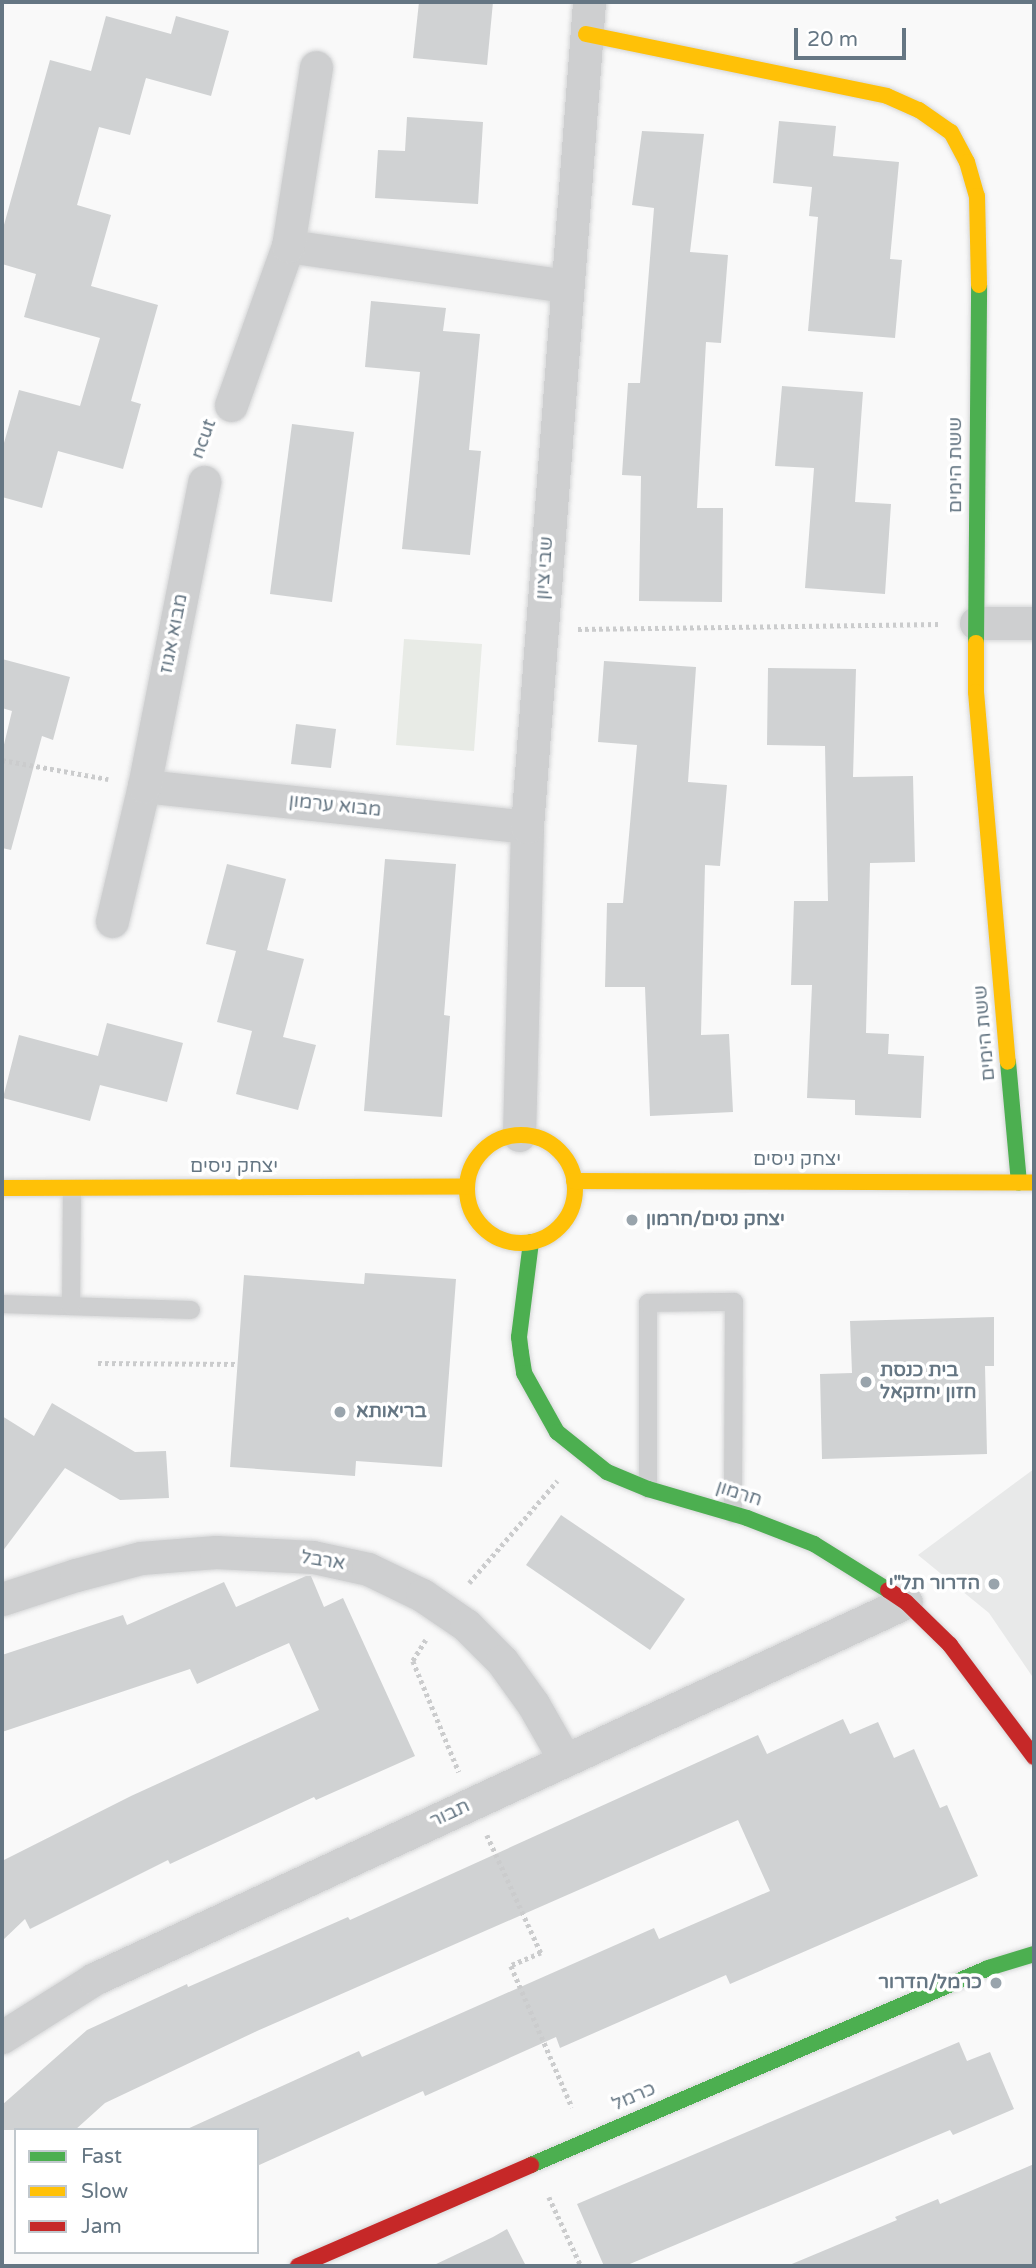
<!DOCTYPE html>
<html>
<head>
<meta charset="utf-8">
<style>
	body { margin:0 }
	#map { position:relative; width:1036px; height:2268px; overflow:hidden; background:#f9f9f9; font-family:"Varela Round","Noto Sans Hebrew",sans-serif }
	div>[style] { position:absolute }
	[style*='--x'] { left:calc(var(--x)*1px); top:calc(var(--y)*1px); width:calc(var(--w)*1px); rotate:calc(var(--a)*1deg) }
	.built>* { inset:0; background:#e8e9e9 }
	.green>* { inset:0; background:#e8ebe6 }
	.building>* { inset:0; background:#d0d2d3 }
	.path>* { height:4.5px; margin-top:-2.25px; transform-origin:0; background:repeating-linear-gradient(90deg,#cbcccd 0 3.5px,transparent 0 7px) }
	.roads { filter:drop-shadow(0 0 2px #d5d6d7) drop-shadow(0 0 2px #d5d6d7) }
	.lane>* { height:18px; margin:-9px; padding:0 9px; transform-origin:9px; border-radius:9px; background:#cecfd0 }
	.street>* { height:33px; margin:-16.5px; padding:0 16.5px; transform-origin:16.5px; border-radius:16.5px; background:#cecfd0 }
	.fast>* { height:16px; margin:-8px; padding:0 8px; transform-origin:8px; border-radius:8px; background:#4caf50 }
	.slow>* { height:16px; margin:-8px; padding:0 8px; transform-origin:8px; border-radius:8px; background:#ffc107 }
	.slow>.ring { margin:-8px; padding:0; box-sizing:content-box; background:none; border:16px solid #ffc107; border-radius:50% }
	.jam>* { height:16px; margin:-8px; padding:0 8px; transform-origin:8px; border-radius:8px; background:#c62828 }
	.dots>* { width:19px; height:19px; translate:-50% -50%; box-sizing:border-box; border:4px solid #fff; border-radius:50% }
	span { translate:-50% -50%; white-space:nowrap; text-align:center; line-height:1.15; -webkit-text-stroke:7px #fff; paint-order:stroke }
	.street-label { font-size:19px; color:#657683 }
	.poi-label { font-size:19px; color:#657683; font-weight:700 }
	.left { translate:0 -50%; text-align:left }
	.right { translate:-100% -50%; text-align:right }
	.frame { position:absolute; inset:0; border:4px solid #657683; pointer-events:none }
	.legend { position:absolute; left:14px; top:2128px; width:245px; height:126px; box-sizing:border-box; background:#fff; border:2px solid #c1c8cd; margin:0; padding:9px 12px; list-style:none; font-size:21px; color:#657683 }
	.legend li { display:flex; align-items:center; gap:14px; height:35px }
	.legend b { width:35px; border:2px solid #c1c8cd }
	.scale { position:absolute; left:794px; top:28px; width:112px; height:32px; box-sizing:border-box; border:4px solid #657683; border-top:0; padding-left:9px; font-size:21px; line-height:24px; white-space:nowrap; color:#657683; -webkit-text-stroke:5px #fff; paint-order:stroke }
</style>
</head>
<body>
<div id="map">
	<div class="built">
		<div style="clip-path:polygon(1032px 1237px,1034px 1237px,1034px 1427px,1034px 1421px)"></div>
		<div style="clip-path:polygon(1034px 1469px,1034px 1679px,989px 1613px,918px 1555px)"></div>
	</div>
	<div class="green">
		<div style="clip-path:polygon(404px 639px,482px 644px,474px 751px,396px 745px)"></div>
	</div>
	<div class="building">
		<div style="clip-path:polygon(419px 2px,493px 2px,487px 65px,413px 58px)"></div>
		<div style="clip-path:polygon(106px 16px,171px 34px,176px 16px,229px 31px,211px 96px,146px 78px,130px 135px,99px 127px,77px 205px,111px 215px,91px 286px,158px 305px,131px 401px,141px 404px,123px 469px,58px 451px,42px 508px,2px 497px,2px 450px,19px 390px,80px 406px,100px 338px,24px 317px,36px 274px,2px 264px,2px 232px,50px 60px,91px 71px)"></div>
		<div style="clip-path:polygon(407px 117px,483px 122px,478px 204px,375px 198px,378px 150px,405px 151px)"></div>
		<div style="clip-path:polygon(779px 121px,836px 126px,833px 156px,899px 162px,890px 259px,902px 260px,895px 338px,808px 331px,818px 217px,809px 216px,812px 187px,773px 183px)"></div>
		<div style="clip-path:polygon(642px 131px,704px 134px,690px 252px,728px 255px,721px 343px,706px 342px,697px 508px,723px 508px,722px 602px,639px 601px,641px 476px,622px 475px,628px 383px,640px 383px,654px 208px,632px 205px)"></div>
		<div style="clip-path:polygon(371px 301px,446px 308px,443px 331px,480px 334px,469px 450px,481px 451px,470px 555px,402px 549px,420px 372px,365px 367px)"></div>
		<div style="clip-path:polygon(782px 386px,863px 392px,855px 502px,891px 504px,885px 594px,805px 588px,814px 468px,775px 466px)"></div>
		<div style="clip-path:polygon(292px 424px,354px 432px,332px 602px,270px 594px)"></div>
		<div style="clip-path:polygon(2px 659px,70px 677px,53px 740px,42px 736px,11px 850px,2px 848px,2px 753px,12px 711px,2px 708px)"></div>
		<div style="clip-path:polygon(604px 661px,696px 667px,688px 782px,727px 785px,720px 866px,705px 865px,701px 1035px,729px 1034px,733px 1112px,650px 1116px,645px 987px,605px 987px,607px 903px,623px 903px,637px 745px,598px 742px)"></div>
		<div style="clip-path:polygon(768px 668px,856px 669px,853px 777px,913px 776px,915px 862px,870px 863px,866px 1033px,889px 1034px,888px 1054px,924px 1056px,921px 1118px,855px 1115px,855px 1100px,807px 1098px,812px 985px,791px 985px,794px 901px,828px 901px,825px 746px,767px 745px)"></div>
		<div style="clip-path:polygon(296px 724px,336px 729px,331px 768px,291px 764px)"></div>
		<div style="clip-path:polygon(385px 859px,456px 864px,444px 1015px,450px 1016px,442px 1117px,364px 1111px)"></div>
		<div style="clip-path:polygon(227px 864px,286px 879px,267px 950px,304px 959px,283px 1037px,316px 1045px,298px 1110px,236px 1094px,252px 1031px,217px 1022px,236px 951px,206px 944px)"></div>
		<div style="clip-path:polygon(107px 1023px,183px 1043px,167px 1102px,100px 1085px,90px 1121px,3px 1098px,19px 1035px,98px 1056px)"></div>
		<div style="clip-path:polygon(365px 1273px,456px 1279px,442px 1467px,356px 1461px,355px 1476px,230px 1467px,244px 1275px,364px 1284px)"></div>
		<div style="clip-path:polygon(994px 1317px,994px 1366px,985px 1366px,987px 1454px,822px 1459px,820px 1374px,852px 1373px,850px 1321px)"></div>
		<div style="clip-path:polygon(52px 1403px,135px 1452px,166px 1451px,169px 1498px,120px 1500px,65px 1468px,2px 1552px,2px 1416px,34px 1436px)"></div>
		<div style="clip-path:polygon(561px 1515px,685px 1599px,650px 1650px,526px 1565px)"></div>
		<div style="clip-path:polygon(306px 1576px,311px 1576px,324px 1607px,343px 1598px,415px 1756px,316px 1800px,314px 1797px,170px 1864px,168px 1860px,30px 1929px,25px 1919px,2px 1941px,2px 1861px,131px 1796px,319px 1710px,289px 1643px,197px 1684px,190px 1669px,2px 1732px,2px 1655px,123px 1615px,127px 1625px,224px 1582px,236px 1607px)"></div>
		<div style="clip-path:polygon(843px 1719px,850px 1734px,878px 1722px,894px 1758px,914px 1749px,940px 1808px,947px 1805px,978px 1876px,730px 1984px,726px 1975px,560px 2048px,556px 2037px,425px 2096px,423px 2091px,257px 2166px,257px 2130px,185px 2130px,359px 2051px,362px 2057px,654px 1928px,659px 1939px,770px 1891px,738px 1820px,257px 2031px,105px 2103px,75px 2130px,2px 2130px,2px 2105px,87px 2030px,187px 1984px,188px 1987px,348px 1917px,350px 1920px,758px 1735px,767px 1754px)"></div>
		<div style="clip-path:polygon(959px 2042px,967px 2061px,990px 2052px,1014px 2109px,953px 2135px,950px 2130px,625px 2266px,604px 2266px,577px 2204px)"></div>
		<div style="clip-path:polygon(1034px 2164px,1034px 2266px,787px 2266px,897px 2220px,895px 2217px,938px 2199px,940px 2204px)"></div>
		<div style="clip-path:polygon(507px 2229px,526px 2266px,432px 2266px,493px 2237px)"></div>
	</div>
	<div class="path">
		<div style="--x:578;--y:629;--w:362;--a:-0.8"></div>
		<div style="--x:2;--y:760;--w:108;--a:10.2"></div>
		<div style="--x:98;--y:1363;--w:140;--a:0.4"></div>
		<div style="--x:469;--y:1583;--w:135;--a:-49.2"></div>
		<div style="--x:426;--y:1640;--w:25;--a:122"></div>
		<div style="--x:413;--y:1661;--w:120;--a:67.5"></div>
		<div style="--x:487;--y:1835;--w:130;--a:65.4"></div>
		<div style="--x:541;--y:1953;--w:33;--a:157"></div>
		<div style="--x:511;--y:1966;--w:154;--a:66.6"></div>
		<div style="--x:549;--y:2197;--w:76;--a:65.1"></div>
	</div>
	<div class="roads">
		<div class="lane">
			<div style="--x:2;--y:1304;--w:189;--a:1.8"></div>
			<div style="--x:71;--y:1306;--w:117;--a:-89.5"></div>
			<div style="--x:648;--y:1489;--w:186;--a:-90"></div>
			<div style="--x:648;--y:1303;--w:86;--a:-0.7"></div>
			<div style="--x:734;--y:1302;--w:212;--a:90.3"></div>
		</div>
		<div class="street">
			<div style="--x:288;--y:246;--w:281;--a:8.2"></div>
			<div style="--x:231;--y:405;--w:169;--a:-70.3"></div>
			<div style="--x:288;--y:246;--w:181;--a:-81.1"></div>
			<div style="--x:976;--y:623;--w:58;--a:0"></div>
			<div style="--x:144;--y:786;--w:385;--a:6.1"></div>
			<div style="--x:112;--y:921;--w:139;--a:-76.7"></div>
			<div style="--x:144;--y:786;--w:310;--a:-78.8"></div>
			<div style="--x:519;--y:1135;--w:308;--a:-88.5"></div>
			<div style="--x:527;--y:827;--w:827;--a:-85.7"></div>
			<div style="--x:2;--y:1599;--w:78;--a:-18"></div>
			<div style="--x:76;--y:1575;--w:67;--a:-14.7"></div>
			<div style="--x:141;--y:1558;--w:75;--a:-4.6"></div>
			<div style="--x:216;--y:1552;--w:97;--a:3"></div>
			<div style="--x:313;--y:1557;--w:56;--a:12.3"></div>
			<div style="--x:368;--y:1569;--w:60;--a:25.7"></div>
			<div style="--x:422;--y:1595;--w:53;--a:34.3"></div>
			<div style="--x:466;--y:1625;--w:51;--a:45"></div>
			<div style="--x:502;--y:1661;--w:53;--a:54.2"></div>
			<div style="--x:533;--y:1704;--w:64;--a:60.3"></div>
			<div style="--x:2;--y:2037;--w:109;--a:-32.2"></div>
			<div style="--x:94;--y:1979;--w:895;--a:-24.9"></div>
		</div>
		<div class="fast">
			<div style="--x:976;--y:643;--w:358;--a:-89.5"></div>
			<div style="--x:1008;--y:1062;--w:121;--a:84.8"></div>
			<div style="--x:531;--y:1242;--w:96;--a:97.2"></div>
			<div style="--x:519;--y:1337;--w:16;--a:83"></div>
			<div style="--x:521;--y:1353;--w:20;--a:81"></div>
			<div style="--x:524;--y:1373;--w:68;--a:60.8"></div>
			<div style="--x:557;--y:1432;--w:64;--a:38.7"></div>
			<div style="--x:607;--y:1472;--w:44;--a:22.5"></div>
			<div style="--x:648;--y:1489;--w:103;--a:16.3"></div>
			<div style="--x:747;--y:1518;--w:72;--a:21.2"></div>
			<div style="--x:814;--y:1544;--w:87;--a:31.9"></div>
			<div style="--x:531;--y:2165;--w:498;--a:-23.3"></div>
			<div style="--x:988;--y:1968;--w:48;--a:-16.9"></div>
		</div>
		<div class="slow">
			<div style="--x:586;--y:34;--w:307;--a:11.6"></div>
			<div style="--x:887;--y:96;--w:35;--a:24"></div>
			<div style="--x:919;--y:110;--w:39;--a:35"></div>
			<div style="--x:951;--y:132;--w:34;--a:62"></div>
			<div style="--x:967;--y:162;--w:35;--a:74"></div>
			<div style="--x:977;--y:196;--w:89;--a:88.7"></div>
			<div style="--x:976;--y:643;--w:49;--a:90"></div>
			<div style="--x:976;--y:692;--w:371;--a:85.1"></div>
			<div class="ring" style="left:467px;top:1135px;width:92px;height:92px"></div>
			<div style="--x:574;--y:1181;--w:460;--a:0.2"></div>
			<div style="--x:2;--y:1188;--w:465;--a:-0.2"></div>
		</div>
		<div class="jam">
			<div style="--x:888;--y:1590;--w:22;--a:34"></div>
			<div style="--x:906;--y:1602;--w:62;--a:44.3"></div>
			<div style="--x:950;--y:1645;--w:140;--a:53.1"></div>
			<div style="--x:298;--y:2266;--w:254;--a:-23.4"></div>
		</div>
	</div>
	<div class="dots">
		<div style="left:632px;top:1220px;background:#99a4ac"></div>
		<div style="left:866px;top:1382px;background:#99a4ac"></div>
		<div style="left:340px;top:1412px;background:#99a4ac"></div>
		<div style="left:994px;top:1584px;background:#99a4ac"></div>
		<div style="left:996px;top:1983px;background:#99a4ac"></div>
	</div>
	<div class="street-label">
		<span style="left:204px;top:439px;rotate:-70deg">ncut</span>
		<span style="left:956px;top:465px;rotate:-90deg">ששת הימים</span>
		<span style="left:545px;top:568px;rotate:-86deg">שבי ציון</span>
		<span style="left:174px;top:634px;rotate:-79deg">מבוא אגוז</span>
		<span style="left:335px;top:806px;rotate:6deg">מבוא ערמון</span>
		<span style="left:985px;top:1033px;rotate:-95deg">ששת הימים</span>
		<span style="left:797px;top:1160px">יצחק ניסים</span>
		<span style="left:234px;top:1167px">יצחק ניסים</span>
		<span style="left:739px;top:1494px;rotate:18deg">חרמון</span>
		<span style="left:323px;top:1561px;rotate:9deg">ארבל</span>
		<span style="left:450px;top:1814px;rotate:-25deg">תבור</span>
		<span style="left:634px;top:2097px;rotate:-23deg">כרמל</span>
	</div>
	<div class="poi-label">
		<span class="left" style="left:646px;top:1220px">יצחק נסים/חרמון</span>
		<span class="left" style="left:880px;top:1382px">בית כנסת<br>חזון יחזקאל</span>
		<span class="left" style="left:356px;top:1412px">בריאותא</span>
		<span class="right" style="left:980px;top:1584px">הדרור תל"י</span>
		<span class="right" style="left:982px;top:1983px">כרמל/הדרור</span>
	</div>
	<div class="frame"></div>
	<ul class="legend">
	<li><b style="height:9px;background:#4caf50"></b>Fast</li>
	<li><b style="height:9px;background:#ffc107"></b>Slow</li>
	<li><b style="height:9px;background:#c62828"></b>Jam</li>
	</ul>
	<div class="scale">20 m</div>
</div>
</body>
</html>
